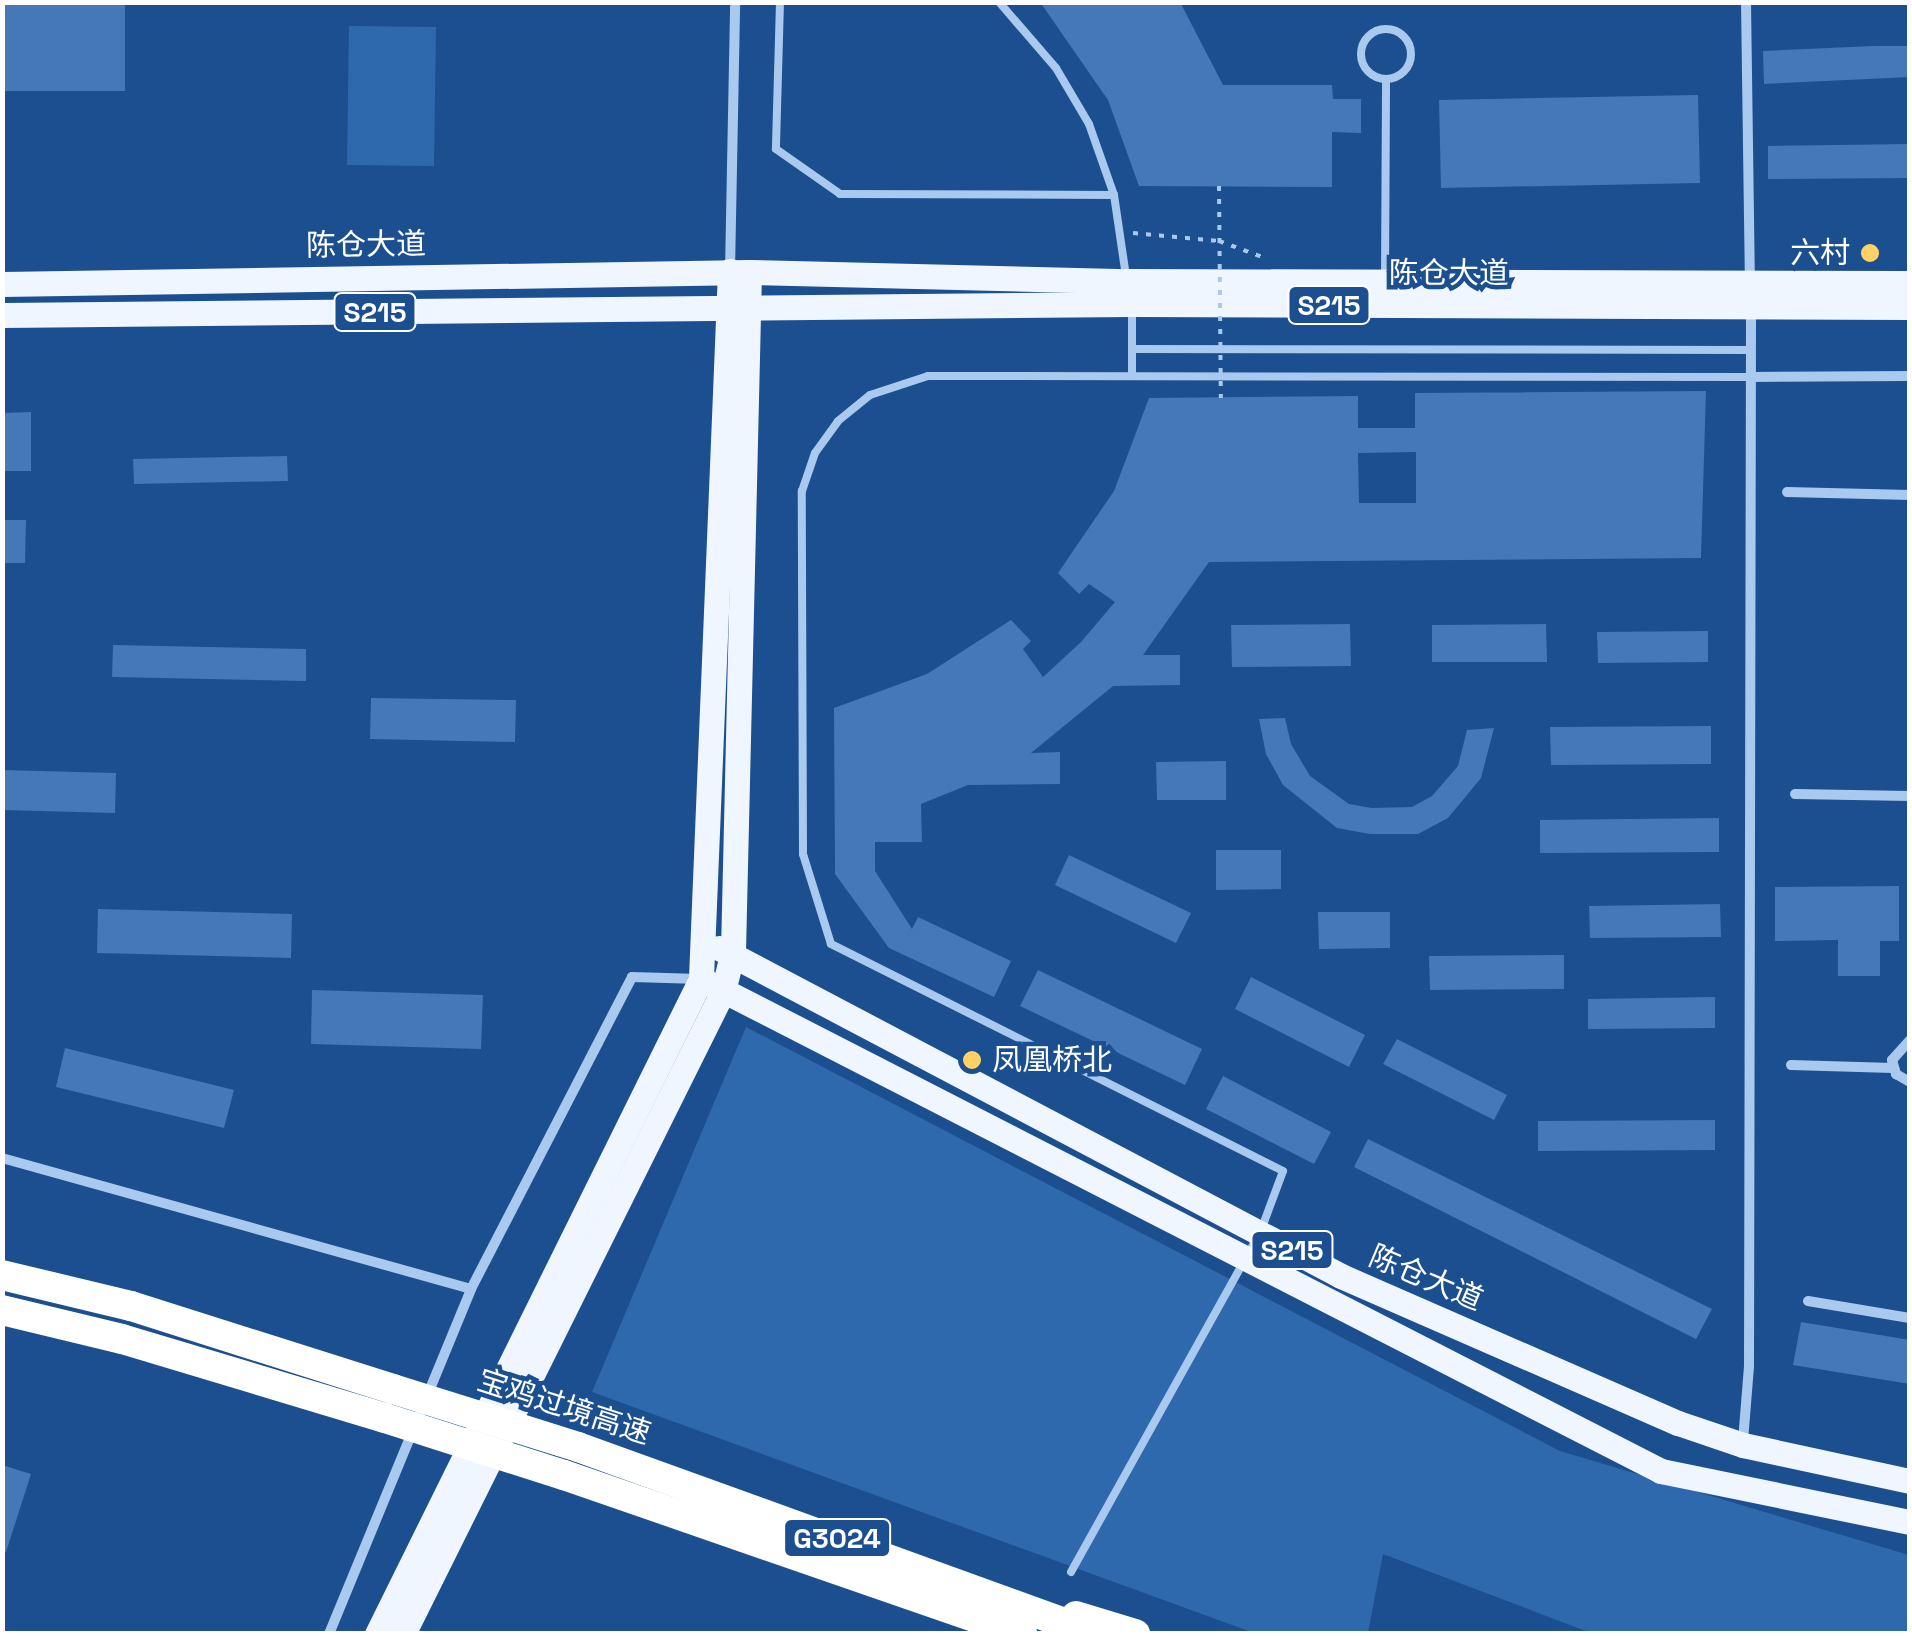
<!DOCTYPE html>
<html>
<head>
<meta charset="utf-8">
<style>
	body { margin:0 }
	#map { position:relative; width:1912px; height:1636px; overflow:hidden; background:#1b4f8f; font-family:"Space Grotesk","Noto Sans SC",sans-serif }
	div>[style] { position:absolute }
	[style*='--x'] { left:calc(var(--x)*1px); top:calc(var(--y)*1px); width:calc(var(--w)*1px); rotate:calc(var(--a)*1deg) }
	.green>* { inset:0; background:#2e69ad }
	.building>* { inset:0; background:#4478b7 }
	.path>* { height:4px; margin-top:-2px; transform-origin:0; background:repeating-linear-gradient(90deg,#a9c9ee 0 5px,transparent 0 13px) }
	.lane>* { height:8px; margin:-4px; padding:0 4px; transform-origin:4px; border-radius:4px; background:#a9c9ee }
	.lane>.ring { margin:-4px; padding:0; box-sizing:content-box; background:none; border:8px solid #a9c9ee; border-radius:50% }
	.street>* { height:10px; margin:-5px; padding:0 5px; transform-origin:5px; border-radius:5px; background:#a9c9ee }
	.primary>* { height:25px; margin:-12.5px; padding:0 12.5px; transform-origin:12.5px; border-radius:12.5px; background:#f0f6ff }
	.highway>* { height:30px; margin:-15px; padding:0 15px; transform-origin:15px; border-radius:15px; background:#fff }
	.path-bridge>* { height:4px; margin-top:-2px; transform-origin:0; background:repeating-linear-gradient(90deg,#a9c9ee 0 5px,transparent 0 13px) }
	.highway-bridge>* { height:30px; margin:-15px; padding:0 15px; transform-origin:15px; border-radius:15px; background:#fff }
	.dots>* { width:28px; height:28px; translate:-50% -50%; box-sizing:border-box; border:5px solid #1b4f8f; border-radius:50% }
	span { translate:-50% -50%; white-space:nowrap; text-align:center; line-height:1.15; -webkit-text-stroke:9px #1b4f8f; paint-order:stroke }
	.shield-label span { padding:2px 8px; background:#1b4f8f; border:2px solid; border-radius:8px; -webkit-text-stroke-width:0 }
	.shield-label { font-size:28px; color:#fff; font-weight:700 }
	.street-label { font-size:30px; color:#fff }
	.poi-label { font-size:30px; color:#fff }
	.right { translate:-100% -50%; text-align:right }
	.left { translate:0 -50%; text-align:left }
	.frame { position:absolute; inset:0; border:5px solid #fff; pointer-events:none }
</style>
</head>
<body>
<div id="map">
	<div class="green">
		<div style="clip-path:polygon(349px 26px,436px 27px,434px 166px,347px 165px)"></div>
		<div style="clip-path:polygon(746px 1027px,1560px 1451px,1909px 1555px,1909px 1633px,1591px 1633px,1383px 1554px,1368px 1633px,1254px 1633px,592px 1392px)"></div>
	</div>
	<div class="building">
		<div style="clip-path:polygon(2px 2px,125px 2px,125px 91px,2px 91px)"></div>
		<div style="clip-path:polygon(1040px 2px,1180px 2px,1223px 85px,1332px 85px,1333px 99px,1361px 99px,1361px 133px,1332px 132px,1332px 187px,1139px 186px,1108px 100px)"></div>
		<div style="clip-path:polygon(1873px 46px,1910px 46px,1910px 77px,1764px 84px,1763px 51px)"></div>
		<div style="clip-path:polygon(1698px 95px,1700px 183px,1441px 188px,1439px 100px)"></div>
		<div style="clip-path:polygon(1910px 144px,1910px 178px,1768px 179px,1768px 146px)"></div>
		<div style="clip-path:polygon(evenodd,1706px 391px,1701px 558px,1209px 562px,1143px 655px,1180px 655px,1180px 685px,1113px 686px,1031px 753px,1060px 752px,1060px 784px,968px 785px,921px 804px,922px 842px,875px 842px,875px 871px,912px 929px,918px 917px,1011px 961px,994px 997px,889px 948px,835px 874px,834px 708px,927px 674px,1011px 620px,1031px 641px,1023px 649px,1043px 677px,1081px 642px,1115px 602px,1089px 584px,1079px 594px,1058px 573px,1114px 491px,1149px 398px,1358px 396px,1358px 428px,1415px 428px,1415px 393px,1706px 391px,1416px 452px,1416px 503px,1359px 503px,1358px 453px,1416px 452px)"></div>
		<div style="clip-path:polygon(31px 412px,31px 471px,2px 471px,2px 413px)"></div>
		<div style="clip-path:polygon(287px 456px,288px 481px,134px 484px,133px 459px)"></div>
		<div style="clip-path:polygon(2px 520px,26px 520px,25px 563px,2px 563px)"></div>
		<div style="clip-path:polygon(1350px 624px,1351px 666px,1232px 667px,1231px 625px)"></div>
		<div style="clip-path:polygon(1546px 624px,1547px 662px,1432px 662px,1432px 625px)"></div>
		<div style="clip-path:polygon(1708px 631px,1708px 662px,1598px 663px,1597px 632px)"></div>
		<div style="clip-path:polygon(113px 645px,306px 649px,306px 681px,112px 677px)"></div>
		<div style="clip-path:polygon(371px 698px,516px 700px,515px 742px,370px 739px)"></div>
		<div style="clip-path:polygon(1285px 718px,1291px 744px,1310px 776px,1349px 804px,1372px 808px,1412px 807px,1432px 796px,1458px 766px,1467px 730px,1494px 728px,1481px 778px,1448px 818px,1418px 834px,1370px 834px,1337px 828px,1283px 785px,1266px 754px,1259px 719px)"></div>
		<div style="clip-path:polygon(1711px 726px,1711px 764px,1551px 765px,1550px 727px)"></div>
		<div style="clip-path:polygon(1226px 761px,1226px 800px,1157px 800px,1156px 762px)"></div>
		<div style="clip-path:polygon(2px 770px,116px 773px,115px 813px,2px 810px)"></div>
		<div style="clip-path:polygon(1719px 818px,1719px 852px,1540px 853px,1540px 820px)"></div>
		<div style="clip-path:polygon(1216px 850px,1281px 850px,1281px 889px,1216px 890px)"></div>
		<div style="clip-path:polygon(1069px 855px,1191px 913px,1176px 943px,1055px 885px)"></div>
		<div style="clip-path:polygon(1899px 886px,1899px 941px,1880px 941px,1880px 976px,1838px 976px,1838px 940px,1775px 941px,1775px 887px)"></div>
		<div style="clip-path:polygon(1720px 904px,1721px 937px,1590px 938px,1589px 906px)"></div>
		<div style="clip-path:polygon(98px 909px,292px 914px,291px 958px,97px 953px)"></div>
		<div style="clip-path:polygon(1318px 912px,1390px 912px,1390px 948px,1319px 949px)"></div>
		<div style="clip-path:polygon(1564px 955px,1564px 989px,1430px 990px,1429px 956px)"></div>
		<div style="clip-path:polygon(1038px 970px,1202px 1049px,1185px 1085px,1020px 1006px)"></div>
		<div style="clip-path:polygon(1251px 977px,1365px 1035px,1349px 1067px,1235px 1009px)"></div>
		<div style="clip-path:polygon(312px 990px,483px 995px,481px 1049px,311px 1044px)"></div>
		<div style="clip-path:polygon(1715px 997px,1715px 1028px,1588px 1029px,1588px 999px)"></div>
		<div style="clip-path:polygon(1397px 1039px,1507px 1095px,1494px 1120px,1383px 1064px)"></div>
		<div style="clip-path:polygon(65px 1048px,234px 1090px,224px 1128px,56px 1087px)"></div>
		<div style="clip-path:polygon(1223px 1076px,1331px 1132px,1314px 1164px,1206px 1109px)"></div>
		<div style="clip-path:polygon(1715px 1120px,1715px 1150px,1538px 1151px,1538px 1121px)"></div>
		<div style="clip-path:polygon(1368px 1139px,1712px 1309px,1696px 1339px,1354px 1167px)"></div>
		<div style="clip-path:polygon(1801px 1322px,1910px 1340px,1910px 1384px,1793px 1365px)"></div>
		<div style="clip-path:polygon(2px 1465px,31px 1474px,6px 1552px,2px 1552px)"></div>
	</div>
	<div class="path">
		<div style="--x:1133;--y:233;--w:86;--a:5.3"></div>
		<div style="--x:1219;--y:241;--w:49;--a:20.3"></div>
	</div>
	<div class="lane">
		<div style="--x:780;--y:2;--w:147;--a:91.6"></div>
		<div style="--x:776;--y:149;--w:78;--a:35.1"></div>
		<div style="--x:840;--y:194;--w:274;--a:0.2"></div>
		<div style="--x:999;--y:2;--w:87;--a:49.2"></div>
		<div style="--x:1056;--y:68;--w:65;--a:59.5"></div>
		<div style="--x:1089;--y:124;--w:75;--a:70.6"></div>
		<div style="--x:1114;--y:195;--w:82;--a:81.6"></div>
		<div class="ring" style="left:1361px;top:29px;width:42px;height:42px"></div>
		<div style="--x:1385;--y:279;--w:200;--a:-89.7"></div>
		<div style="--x:1132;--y:310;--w:65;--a:90"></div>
		<div style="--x:1132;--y:349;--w:619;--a:0.09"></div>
		<div style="--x:1071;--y:1572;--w:388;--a:-60.9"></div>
		<div style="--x:1260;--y:1233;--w:66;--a:-69.6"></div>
		<div style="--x:1283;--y:1171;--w:506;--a:-153.33"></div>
		<div style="--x:831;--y:944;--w:94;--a:-107.3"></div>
		<div style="--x:803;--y:854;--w:363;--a:-90.2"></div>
		<div style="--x:802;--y:491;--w:40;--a:-71.1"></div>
		<div style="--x:815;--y:453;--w:39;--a:-54"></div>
		<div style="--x:838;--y:421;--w:41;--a:-39.1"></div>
		<div style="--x:870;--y:395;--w:61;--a:-18.1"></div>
		<div style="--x:928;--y:376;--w:823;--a:0.07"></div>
	</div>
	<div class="street">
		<div style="--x:1746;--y:2;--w:279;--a:89.2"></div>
		<div style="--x:730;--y:271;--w:269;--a:-88.9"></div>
		<div style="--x:1751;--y:377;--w:159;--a:-0.4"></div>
		<div style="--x:1787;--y:492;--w:123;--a:1.4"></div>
		<div style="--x:1795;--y:794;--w:115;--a:1"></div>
		<div style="--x:1910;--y:1040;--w:27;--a:132"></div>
		<div style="--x:1892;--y:1060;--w:15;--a:74"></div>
		<div style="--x:1896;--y:1074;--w:16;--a:30"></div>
		<div style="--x:1791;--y:1065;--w:102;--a:1.7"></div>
		<div style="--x:2;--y:1158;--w:487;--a:15.6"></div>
		<div style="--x:1808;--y:1301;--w:103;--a:9.5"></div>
		<div style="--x:1743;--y:1441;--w:75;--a:-85.4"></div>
		<div style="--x:1749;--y:1366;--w:1058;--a:-89.89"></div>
		<div style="--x:329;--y:1634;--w:373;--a:-67.6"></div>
		<div style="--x:471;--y:1289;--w:351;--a:-62.7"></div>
		<div style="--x:632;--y:977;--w:68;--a:1.7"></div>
	</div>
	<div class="primary">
		<div style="--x:730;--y:271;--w:709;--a:92.35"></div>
		<div style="--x:701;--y:979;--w:1079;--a:27.14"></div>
		<div style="--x:1661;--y:1471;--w:254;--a:11.6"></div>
		<div style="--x:749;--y:272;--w:378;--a:1.4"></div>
		<div style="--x:1127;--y:281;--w:783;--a:0.15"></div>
		<div style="--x:2;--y:284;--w:747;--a:-0.92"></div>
		<div style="--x:749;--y:272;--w:679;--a:91.35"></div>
		<div style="--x:733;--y:951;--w:41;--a:104"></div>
		<div style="--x:723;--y:991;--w:718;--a:116.46"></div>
		<div style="--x:2;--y:315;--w:1130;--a:-0.56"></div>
		<div style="--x:1132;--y:304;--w:778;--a:0.22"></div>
		<div style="--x:719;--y:948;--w:703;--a:27.8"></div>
		<div style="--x:1341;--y:1276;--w:368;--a:23.6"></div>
		<div style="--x:1678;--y:1423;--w:69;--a:18.7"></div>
		<div style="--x:1743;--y:1445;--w:171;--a:12.2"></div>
		<div style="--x:377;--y:1634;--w:731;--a:-63.68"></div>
	</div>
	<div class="highway">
		<div style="--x:2;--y:1275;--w:133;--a:13.5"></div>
		<div style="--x:131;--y:1306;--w:275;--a:17.6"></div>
		<div style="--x:2;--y:1310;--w:123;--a:13.6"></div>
		<div style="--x:122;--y:1339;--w:275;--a:16.7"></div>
		<div style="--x:578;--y:1447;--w:550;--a:19.89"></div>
		<div style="--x:564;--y:1475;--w:485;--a:19.1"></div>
		<div style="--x:1076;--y:1616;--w:62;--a:17"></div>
	</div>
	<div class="path-bridge">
		<div style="--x:1219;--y:186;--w:212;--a:89.5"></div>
	</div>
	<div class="highway-bridge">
		<div style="--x:393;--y:1389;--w:194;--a:17.4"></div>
		<div style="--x:385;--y:1418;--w:188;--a:17.7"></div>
	</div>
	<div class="dots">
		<div style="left:1870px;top:253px;background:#ffd166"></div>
		<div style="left:972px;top:1060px;background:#ffd166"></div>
	</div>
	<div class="shield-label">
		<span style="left:1329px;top:305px">S215</span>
		<span style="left:375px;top:312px">S215</span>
		<span style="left:1292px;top:1250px">S215</span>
		<span style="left:837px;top:1538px">G3024</span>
	</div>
	<div class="street-label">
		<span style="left:366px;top:245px;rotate:-1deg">陈仓大道</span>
		<span style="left:1449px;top:273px">陈仓大道</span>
		<span style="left:1426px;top:1278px;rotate:23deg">陈仓大道</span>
		<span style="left:564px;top:1407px;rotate:18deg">宝鸡过境高速</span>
	</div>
	<div class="poi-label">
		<span class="right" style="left:1850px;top:253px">六村</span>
		<span class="left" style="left:992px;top:1060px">凤凰桥北</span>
	</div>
	<div class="frame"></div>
</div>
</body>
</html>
